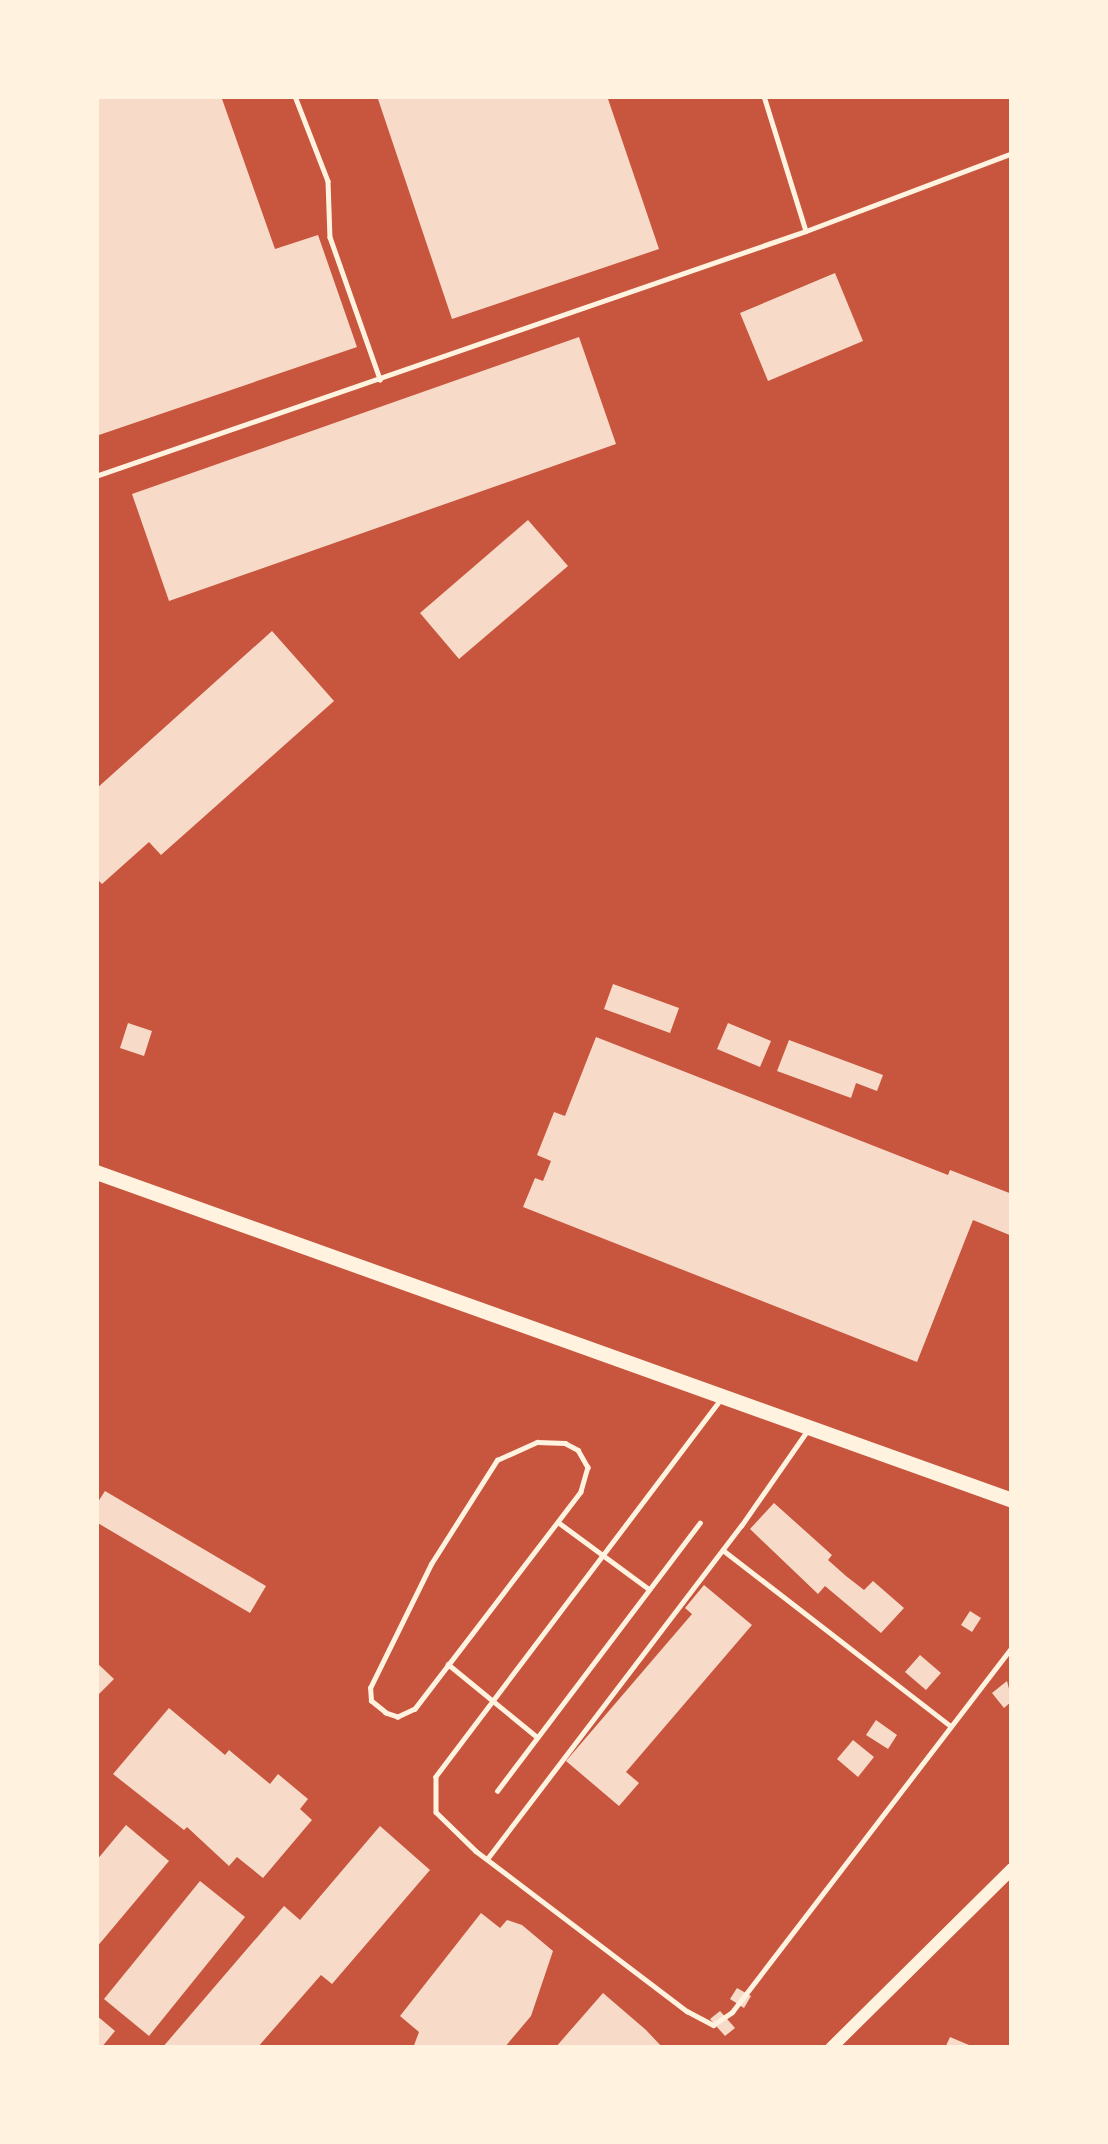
<!DOCTYPE html>
<html>
<head>
<meta charset="utf-8">
<style>
	body { margin:0 }
	#map { position:relative; width:1108px; height:2144px; overflow:hidden; background:#c8553d; font-family:Literata,serif }
	div>[style] { position:absolute }
	[style*='--x'] { left:calc(var(--x)*1px); top:calc(var(--y)*1px); width:calc(var(--w)*1px); rotate:calc(var(--a)*1deg) }
	.building>* { inset:0; background:#f7dbc8 }
	.service>* { height:4.5px; margin:-2.25px; padding:0 2.25px; transform-origin:2.25px; border-radius:2.25px; background:#fff3e0 }
	.tertiary>* { height:12px; margin:-6px; padding:0 6px; transform-origin:6px; border-radius:6px; background:#fff3e0 }
	.primary>* { height:15px; margin:-7.5px; padding:0 7.5px; transform-origin:7.5px; border-radius:7.5px; background:#fff3e0 }
	span { translate:-50% -50%; white-space:nowrap; text-align:center; line-height:1.15; -webkit-text-stroke:10px #fff3e0; paint-order:stroke }
	.frame { position:absolute; inset:0; border:99px solid #fff3e0; pointer-events:none }
</style>
</head>
<body>
<div id="map">
	<div class="building">
		<div style="clip-path:polygon(96px 96px,221px 96px,275px 249px,318px 235px,357px 347px,96px 436px)"></div>
		<div style="clip-path:polygon(377px 96px,607px 96px,659px 249px,452px 319px)"></div>
		<div style="clip-path:polygon(835px 273px,863px 341px,768px 381px,740px 313px)"></div>
		<div style="clip-path:polygon(579px 337px,616px 444px,169px 601px,132px 494px)"></div>
		<div style="clip-path:polygon(528px 520px,568px 566px,459px 659px,420px 613px)"></div>
		<div style="clip-path:polygon(272px 631px,334px 701px,161px 855px,149px 842px,102px 884px,96px 878px,96px 789px)"></div>
		<div style="clip-path:polygon(613px 984px,679px 1008px,670px 1033px,604px 1009px)"></div>
		<div style="clip-path:polygon(128px 1023px,152px 1031px,144px 1056px,120px 1048px)"></div>
		<div style="clip-path:polygon(728px 1023px,771px 1041px,760px 1067px,717px 1049px)"></div>
		<div style="clip-path:polygon(596px 1037px,948px 1175px,950px 1170px,1012px 1194px,1012px 1236px,973px 1220px,917px 1362px,523px 1207px,535px 1178px,543px 1181px,551px 1161px,537px 1155px,554px 1112px,565px 1116px)"></div>
		<div style="clip-path:polygon(789px 1040px,883px 1075px,877px 1091px,856px 1083px,851px 1098px,777px 1071px)"></div>
		<div style="clip-path:polygon(105px 1491px,266px 1586px,250px 1613px,96px 1522px,96px 1505px)"></div>
		<div style="clip-path:polygon(774px 1503px,832px 1555px,828px 1560px,846px 1576px,864px 1590px,873px 1581px,904px 1608px,881px 1633px,825px 1586px,818px 1594px,750px 1529px)"></div>
		<div style="clip-path:polygon(704px 1585px,752px 1625px,626px 1772px,639px 1783px,619px 1806px,566px 1761px,692px 1614px,685px 1608px)"></div>
		<div style="clip-path:polygon(970px 1611px,981px 1618px,972px 1632px,961px 1625px)"></div>
		<div style="clip-path:polygon(920px 1655px,941px 1673px,926px 1690px,905px 1672px)"></div>
		<div style="clip-path:polygon(96px 1662px,114px 1679px,96px 1697px)"></div>
		<div style="clip-path:polygon(1007px 1681px,1012px 1701px,1004px 1708px,992px 1693px)"></div>
		<div style="clip-path:polygon(169px 1708px,225px 1755px,229px 1750px,270px 1784px,278px 1774px,308px 1799px,300px 1809px,312px 1820px,263px 1878px,237px 1857px,229px 1866px,187px 1827px,184px 1830px,113px 1774px)"></div>
		<div style="clip-path:polygon(876px 1720px,897px 1735px,888px 1749px,866px 1735px)"></div>
		<div style="clip-path:polygon(853px 1740px,874px 1757px,858px 1777px,837px 1759px)"></div>
		<div style="clip-path:polygon(126px 1825px,169px 1861px,96px 1948px,96px 1861px)"></div>
		<div style="clip-path:polygon(380px 1826px,430px 1870px,332px 1984px,321px 1975px,257px 2048px,162px 2048px,284px 1906px,300px 1920px)"></div>
		<div style="clip-path:polygon(200px 1881px,245px 1917px,149px 2036px,104px 1999px)"></div>
		<div style="clip-path:polygon(481px 1913px,500px 1928px,507px 1920px,522px 1925px,553px 1951px,531px 2016px,504px 2048px,413px 2048px,419px 2032px,400px 2016px)"></div>
		<div style="clip-path:polygon(737px 1988px,751px 1996px,744px 2008px,730px 1999px)"></div>
		<div style="clip-path:polygon(603px 1993px,646px 2030px,663px 2048px,555px 2048px)"></div>
		<div style="clip-path:polygon(720px 2011px,735px 2028px,725px 2036px,710px 2019px)"></div>
		<div style="clip-path:polygon(96px 2015px,115px 2031px,101px 2048px,96px 2048px)"></div>
		<div style="clip-path:polygon(950px 2037px,976px 2048px,945px 2048px)"></div>
	</div>
	<div class="service">
		<div style="--x:295;--y:96;--w:91;--a:68.8"></div>
		<div style="--x:328;--y:181;--w:56;--a:88"></div>
		<div style="--x:330;--y:237;--w:151;--a:70.6"></div>
		<div style="--x:764;--y:96;--w:141;--a:72.7"></div>
		<div style="--x:96;--y:476;--w:751;--a:-19.04"></div>
		<div style="--x:806;--y:231;--w:220;--a:-20.7"></div>
		<div style="--x:720;--y:1401;--w:471;--a:127.1"></div>
		<div style="--x:436;--y:1777;--w:35;--a:90"></div>
		<div style="--x:436;--y:1812;--w:56;--a:44.3"></div>
		<div style="--x:476;--y:1851;--w:265;--a:37.2"></div>
		<div style="--x:687;--y:2011;--w:30;--a:28"></div>
		<div style="--x:713;--y:2025;--w:23;--a:-34"></div>
		<div style="--x:732;--y:2012;--w:460;--a:-52.5"></div>
		<div style="--x:537;--y:1442;--w:28;--a:2"></div>
		<div style="--x:565;--y:1443;--w:15;--a:28"></div>
		<div style="--x:578;--y:1450;--w:20;--a:60"></div>
		<div style="--x:588;--y:1467;--w:26;--a:106"></div>
		<div style="--x:581;--y:1492;--w:273;--a:127.4"></div>
		<div style="--x:415;--y:1709;--w:19;--a:155"></div>
		<div style="--x:398;--y:1717;--w:13;--a:-162"></div>
		<div style="--x:386;--y:1713;--w:19;--a:-141"></div>
		<div style="--x:371;--y:1701;--w:13;--a:-94"></div>
		<div style="--x:370;--y:1688;--w:138;--a:-63.8"></div>
		<div style="--x:431;--y:1564;--w:123;--a:-57.6"></div>
		<div style="--x:497;--y:1460;--w:44;--a:-24.2"></div>
		<div style="--x:558;--y:1522;--w:113;--a:36.4"></div>
		<div style="--x:723;--y:1550;--w:288;--a:37.7"></div>
		<div style="--x:448;--y:1664;--w:114;--a:39.3"></div>
		<div style="--x:497;--y:1791;--w:336;--a:-52.9"></div>
		<div style="--x:487;--y:1859;--w:419;--a:-52.7"></div>
		<div style="--x:741;--y:1526;--w:116;--a:-55.2"></div>
	</div>
	<div class="tertiary">
		<div style="--x:831;--y:2048;--w:255;--a:-44.7"></div>
	</div>
	<div class="primary">
		<div style="--x:96;--y:1172;--w:973;--a:19.7"></div>
	</div>
	<div class="frame"></div>
</div>
</body>
</html>
